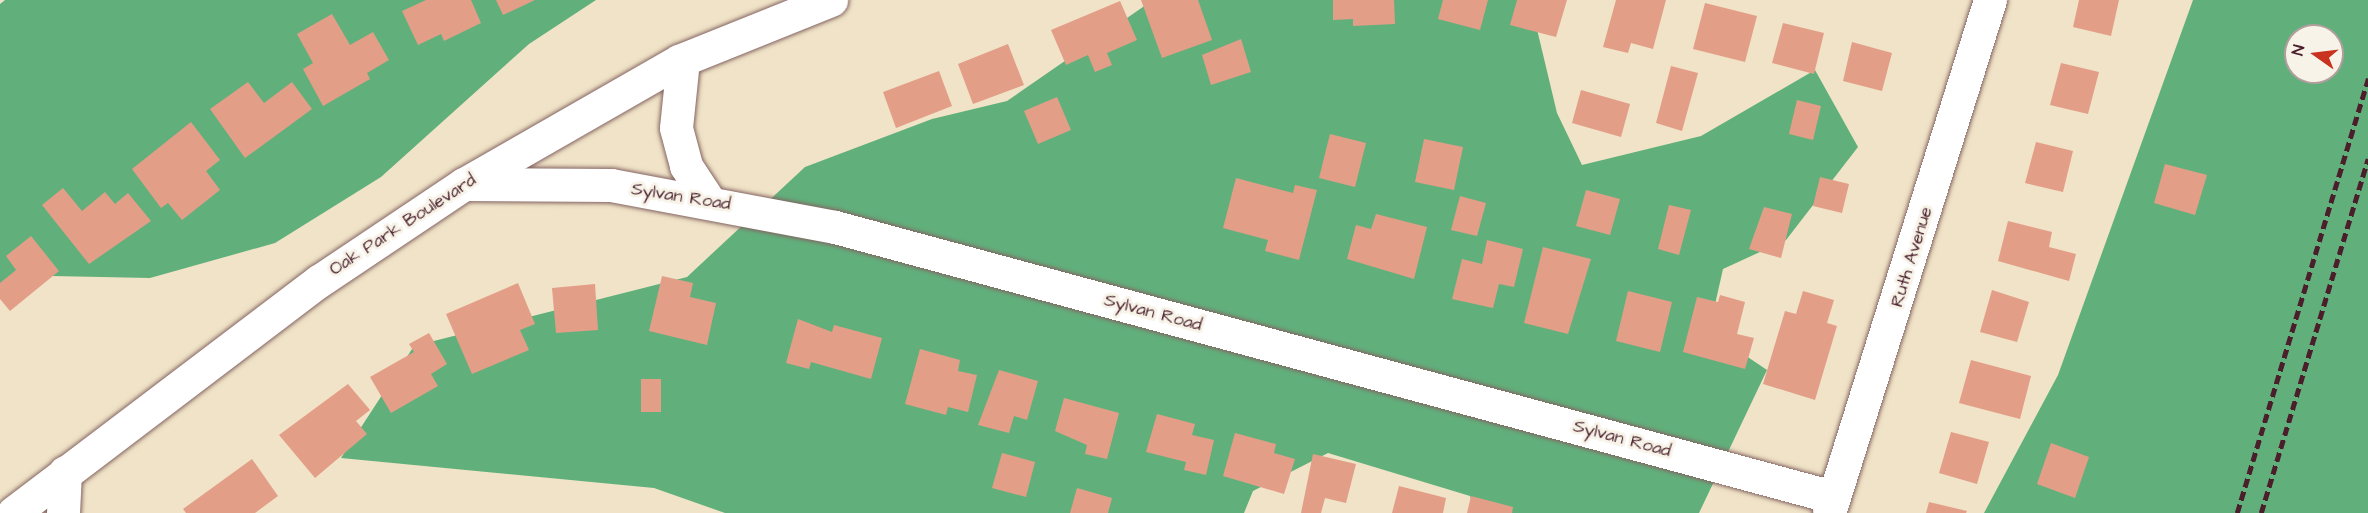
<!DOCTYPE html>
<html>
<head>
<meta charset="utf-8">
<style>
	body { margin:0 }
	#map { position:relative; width:2368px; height:513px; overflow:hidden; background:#f0e3c7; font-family:"Architects Daughter",sans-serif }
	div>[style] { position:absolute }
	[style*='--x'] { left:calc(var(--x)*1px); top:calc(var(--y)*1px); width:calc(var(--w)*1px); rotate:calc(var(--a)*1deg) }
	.forest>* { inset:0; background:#61b07c }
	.building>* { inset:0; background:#e39e87 }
	.roads { filter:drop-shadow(0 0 2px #846462) drop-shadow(0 0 2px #846462) }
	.street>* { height:33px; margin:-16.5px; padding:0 16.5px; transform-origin:16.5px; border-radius:16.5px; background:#fff }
	.rail>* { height:4.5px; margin-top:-2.25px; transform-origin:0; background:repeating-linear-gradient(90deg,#4a1f2b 0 9px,transparent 0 13.5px) }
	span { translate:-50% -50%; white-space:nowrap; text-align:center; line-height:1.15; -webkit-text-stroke:6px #f7f3e8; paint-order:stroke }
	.street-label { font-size:18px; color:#4a1f2b }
	.north { position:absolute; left:2284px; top:24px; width:60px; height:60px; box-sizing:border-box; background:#f7f3e8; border:2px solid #b29e9c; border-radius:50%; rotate:284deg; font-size:16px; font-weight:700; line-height:24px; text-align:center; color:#4a1f2b }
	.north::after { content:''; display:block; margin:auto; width:21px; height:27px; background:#c8321e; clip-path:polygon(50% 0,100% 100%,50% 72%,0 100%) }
</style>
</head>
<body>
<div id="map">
	<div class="forest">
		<div style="clip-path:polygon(5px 0,596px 0,529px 44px,381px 177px,275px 243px,150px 278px,52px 276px,0 290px,0 4px)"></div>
		<div style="clip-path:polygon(1153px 0,1530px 0,1557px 113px,1582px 165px,1701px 136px,1815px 70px,1858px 147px,1786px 240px,1723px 269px,1709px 331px,1767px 370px,1699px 513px,1475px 513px,1470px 496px,1328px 453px,1253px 491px,1244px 513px,725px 513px,654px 488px,341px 458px,414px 346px,687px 277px,805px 167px,932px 119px,1007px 101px)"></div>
		<div style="clip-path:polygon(evenodd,2193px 0,2368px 0,2368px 513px,1984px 513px,2058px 375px,2193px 0,2296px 36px,2332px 36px,2332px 72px,2296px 72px,2296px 36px)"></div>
	</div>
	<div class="building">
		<div style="clip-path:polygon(426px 0,471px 0,481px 23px,444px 41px,441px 34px,418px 45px,402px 11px)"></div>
		<div style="clip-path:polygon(496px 0,535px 0,503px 15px)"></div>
		<div style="clip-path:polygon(1141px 0,1198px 0,1212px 40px,1162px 58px)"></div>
		<div style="clip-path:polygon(1333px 0,1394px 0,1395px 24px,1353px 26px,1353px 19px,1333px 20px)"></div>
		<div style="clip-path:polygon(1443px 0,1488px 0,1480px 30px,1438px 19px)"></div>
		<div style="clip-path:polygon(1517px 0,1567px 0,1556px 37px,1510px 25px)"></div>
		<div style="clip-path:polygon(1616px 0,1666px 0,1653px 49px,1631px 43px,1628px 53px,1603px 47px)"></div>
		<div style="clip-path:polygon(2079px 0,2119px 0,2111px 36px,2073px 27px)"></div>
		<div style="clip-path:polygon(1120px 1px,1137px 40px,1107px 53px,1112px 65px,1095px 72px,1088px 55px,1066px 65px,1051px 30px)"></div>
		<div style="clip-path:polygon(1705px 3px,1757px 16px,1745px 62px,1693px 49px)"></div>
		<div style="clip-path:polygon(332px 14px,350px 45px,373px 32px,389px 60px,367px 73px,370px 79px,323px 106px,303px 69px,313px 63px,297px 34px)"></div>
		<div style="clip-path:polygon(1783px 23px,1824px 33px,1814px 74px,1772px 63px)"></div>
		<div style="clip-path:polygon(1241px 39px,1251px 72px,1211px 85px,1202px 55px)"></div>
		<div style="clip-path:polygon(1852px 42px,1892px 53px,1882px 91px,1843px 81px)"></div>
		<div style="clip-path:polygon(1008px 44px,1024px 85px,973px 104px,958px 64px)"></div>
		<div style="clip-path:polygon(2061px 63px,2099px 72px,2088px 114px,2050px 105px)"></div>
		<div style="clip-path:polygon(1671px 66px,1698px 73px,1682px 131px,1656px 123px)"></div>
		<div style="clip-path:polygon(939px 71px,952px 106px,896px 128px,883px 92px)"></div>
		<div style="clip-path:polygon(248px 82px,264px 103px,292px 82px,312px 109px,245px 158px,210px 109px)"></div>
		<div style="clip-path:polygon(1581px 90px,1630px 104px,1621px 137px,1572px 123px)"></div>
		<div style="clip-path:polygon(1057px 97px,1071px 130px,1038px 144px,1024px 111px)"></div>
		<div style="clip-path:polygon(1797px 100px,1821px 106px,1813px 140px,1789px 134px)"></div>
		<div style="clip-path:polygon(191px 122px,220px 160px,206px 171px,220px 190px,182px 220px,168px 203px,161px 208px,132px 169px)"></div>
		<div style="clip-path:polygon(1330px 134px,1366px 143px,1355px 187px,1319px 178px)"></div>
		<div style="clip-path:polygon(1424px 139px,1463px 147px,1454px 190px,1415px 182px)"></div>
		<div style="clip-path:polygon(2036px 142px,2073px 151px,2063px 192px,2025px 183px)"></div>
		<div style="clip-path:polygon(2165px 164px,2207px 175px,2195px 215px,2154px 203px)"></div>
		<div style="clip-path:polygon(1820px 177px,1849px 184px,1842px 213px,1813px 206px)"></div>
		<div style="clip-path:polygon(1236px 178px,1293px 193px,1295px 185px,1317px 190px,1299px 260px,1265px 251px,1268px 240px,1223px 228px)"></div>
		<div style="clip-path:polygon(63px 188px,82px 211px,105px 192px,115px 204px,128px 193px,151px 221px,89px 264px,42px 205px)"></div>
		<div style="clip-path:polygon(1586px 190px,1620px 199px,1610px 235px,1576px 226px)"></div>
		<div style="clip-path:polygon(1460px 196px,1486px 203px,1477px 236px,1451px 230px)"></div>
		<div style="clip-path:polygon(1669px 205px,1691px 210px,1679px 255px,1658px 249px)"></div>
		<div style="clip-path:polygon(1764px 207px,1792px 214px,1781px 258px,1749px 249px)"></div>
		<div style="clip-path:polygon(1376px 214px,1427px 227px,1414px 279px,1347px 259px,1356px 225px,1371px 229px)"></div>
		<div style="clip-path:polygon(2008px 221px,2052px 232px,2049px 247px,2076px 254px,2069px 281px,1998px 261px)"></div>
		<div style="clip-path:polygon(31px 236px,59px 271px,10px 311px,0 299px,0 283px,16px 270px,6px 256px)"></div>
		<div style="clip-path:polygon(1487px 240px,1523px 249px,1514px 287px,1499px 284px,1493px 308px,1452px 299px,1462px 259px,1482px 264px)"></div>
		<div style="clip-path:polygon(1543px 247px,1591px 259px,1568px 334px,1524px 323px)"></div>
		<div style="clip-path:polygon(662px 276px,693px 283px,690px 297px,716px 303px,707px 345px,649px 331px)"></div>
		<div style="clip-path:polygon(518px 283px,535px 324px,520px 330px,529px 350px,472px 374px,446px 314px)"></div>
		<div style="clip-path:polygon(595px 284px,598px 330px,556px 333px,552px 288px)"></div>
		<div style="clip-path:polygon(1992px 290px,2029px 302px,2017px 342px,1980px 332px)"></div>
		<div style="clip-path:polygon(1628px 291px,1672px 302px,1660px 352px,1616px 341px)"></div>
		<div style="clip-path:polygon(1803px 291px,1834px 300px,1827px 323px,1837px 326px,1815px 400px,1763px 384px,1785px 311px,1796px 314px)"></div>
		<div style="clip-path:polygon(1720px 295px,1745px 302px,1737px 334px,1754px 338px,1745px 369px,1683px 352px,1697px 297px,1718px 302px)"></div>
		<div style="clip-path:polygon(798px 319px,832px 332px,834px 325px,882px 338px,871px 379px,811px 362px,809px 369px,786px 363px)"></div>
		<div style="clip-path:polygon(429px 333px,447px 364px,431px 374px,438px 386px,391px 413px,370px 377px,414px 352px,409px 344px)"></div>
		<div style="clip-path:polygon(920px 349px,960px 360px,958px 371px,977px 375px,968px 412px,948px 407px,946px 415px,905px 404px)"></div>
		<div style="clip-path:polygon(1971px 360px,2031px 376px,2020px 419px,1959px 403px)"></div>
		<div style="clip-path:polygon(999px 370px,1038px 381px,1027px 420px,1014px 416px,1009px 433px,978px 425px)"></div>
		<div style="clip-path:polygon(641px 379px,661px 379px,661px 412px,641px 412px)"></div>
		<div style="clip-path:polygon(348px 384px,370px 410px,356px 421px,367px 434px,315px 478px,279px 435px)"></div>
		<div style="clip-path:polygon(1064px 398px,1119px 413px,1107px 459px,1085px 454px,1087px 445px,1055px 431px)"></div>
		<div style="clip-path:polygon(1157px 414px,1195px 424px,1192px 435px,1214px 440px,1206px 475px,1184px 470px,1186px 462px,1146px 452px)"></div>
		<div style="clip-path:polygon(1951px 432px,1989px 442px,1977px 484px,1939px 473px)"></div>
		<div style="clip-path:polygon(1235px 433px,1276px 444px,1274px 453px,1295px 459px,1284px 494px,1223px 476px)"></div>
		<div style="clip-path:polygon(2051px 443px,2089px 457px,2075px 498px,2037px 484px)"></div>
		<div style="clip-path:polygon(1002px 453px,1035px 462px,1026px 497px,992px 488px)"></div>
		<div style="clip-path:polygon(1313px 454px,1356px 464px,1346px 503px,1325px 498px,1321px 513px,1301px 513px)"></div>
		<div style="clip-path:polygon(252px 459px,278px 496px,255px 513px,186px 513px,183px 509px)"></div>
		<div style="clip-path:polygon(1399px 486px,1446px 498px,1443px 513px,1392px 513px)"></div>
		<div style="clip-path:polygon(1077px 488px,1112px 498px,1108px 513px,1070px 513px)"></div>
		<div style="clip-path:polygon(1471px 496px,1513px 507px,1512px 513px,1467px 513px)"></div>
		<div style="clip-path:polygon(1929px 502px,1967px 511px,1966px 513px,1926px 513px)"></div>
	</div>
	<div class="roads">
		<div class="street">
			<div style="--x:683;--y:60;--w:68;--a:95.9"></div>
			<div style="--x:676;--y:128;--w:39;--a:75"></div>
			<div style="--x:686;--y:166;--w:42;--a:56.7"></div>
			<div style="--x:464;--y:184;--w:147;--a:0.4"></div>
			<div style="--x:611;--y:185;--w:228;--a:10.6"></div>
			<div style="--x:835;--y:227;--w:1034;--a:15.14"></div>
			<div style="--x:13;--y:513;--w:384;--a:-37.2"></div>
			<div style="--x:319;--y:281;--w:174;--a:-33.8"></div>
			<div style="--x:464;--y:184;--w:248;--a:-29.8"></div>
			<div style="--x:679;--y:61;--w:164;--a:-21.9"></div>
			<div style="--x:63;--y:513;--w:41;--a:-87.2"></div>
			<div style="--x:1829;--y:513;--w:538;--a:-72.58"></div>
		</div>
	</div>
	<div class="rail">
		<div style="--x:2237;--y:513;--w:454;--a:-73.2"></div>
		<div style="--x:2261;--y:513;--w:370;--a:-73.2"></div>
	</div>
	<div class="street-label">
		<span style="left:681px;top:197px;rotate:9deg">Sylvan Road</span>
		<span style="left:403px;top:225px;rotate:-33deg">Oak Park Boulevard</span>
		<span style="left:1912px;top:257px;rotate:-73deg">Ruth Avenue</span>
		<span style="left:1153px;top:313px;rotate:15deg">Sylvan Road</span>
		<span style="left:1622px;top:439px;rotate:15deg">Sylvan Road</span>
	</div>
	<div class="north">N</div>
</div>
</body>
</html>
